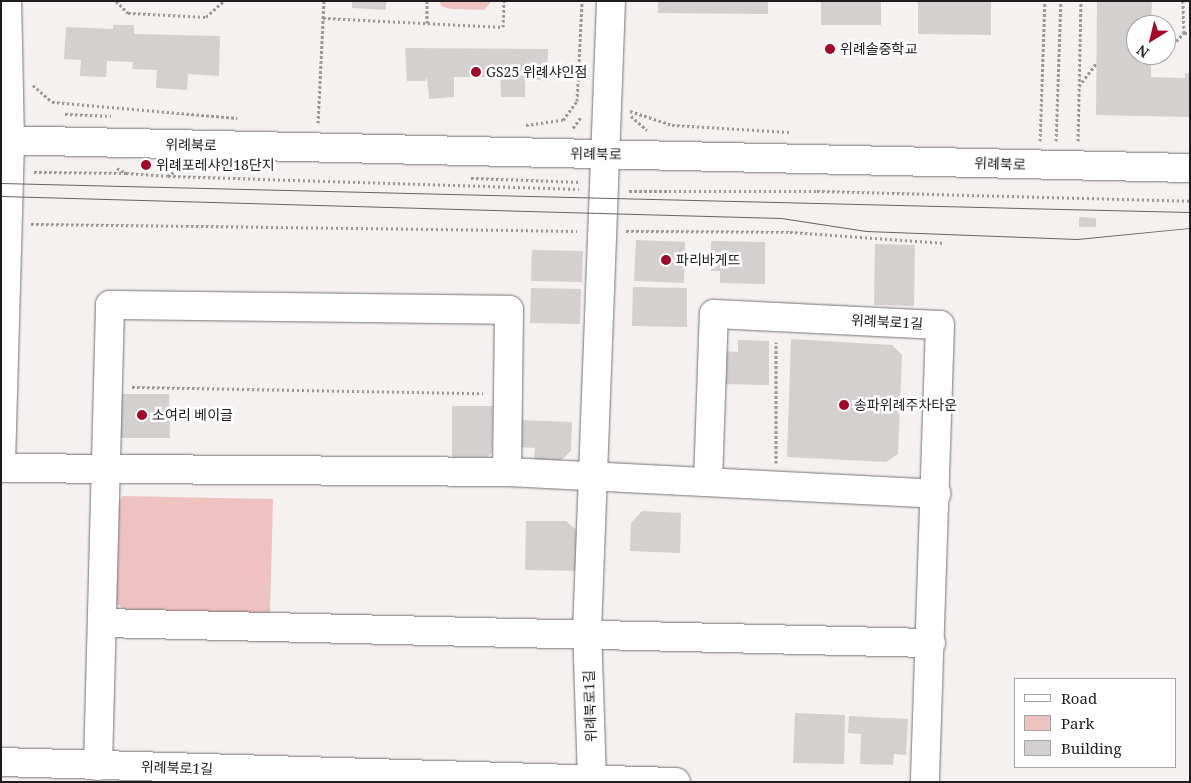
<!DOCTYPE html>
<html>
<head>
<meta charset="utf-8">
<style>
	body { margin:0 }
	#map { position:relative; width:1191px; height:783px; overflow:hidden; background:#f5f1f0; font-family:"Noto Serif","Noto Sans KR",serif }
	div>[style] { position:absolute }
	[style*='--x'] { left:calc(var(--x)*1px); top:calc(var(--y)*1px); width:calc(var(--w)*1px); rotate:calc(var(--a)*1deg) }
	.green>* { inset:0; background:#edc2c0 }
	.building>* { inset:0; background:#d4d0cf }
	.path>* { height:3px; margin-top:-1.5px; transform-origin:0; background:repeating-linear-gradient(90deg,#9a9797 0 2.5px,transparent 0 5px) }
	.roads { filter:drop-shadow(0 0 1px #767272) drop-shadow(0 0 1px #767272) }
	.minor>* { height:28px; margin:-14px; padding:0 14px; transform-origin:14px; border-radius:14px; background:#fff }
	.tram>* { height:1px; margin:-0.5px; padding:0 0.5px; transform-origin:0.5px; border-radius:0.5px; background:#666463 }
	.dots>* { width:14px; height:14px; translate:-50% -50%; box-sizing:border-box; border:2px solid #fff; border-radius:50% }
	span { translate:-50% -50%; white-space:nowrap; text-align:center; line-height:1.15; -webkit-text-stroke:5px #fff; paint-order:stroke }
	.poi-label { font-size:14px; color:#1e1c1c }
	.left { translate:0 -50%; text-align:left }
	.street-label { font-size:14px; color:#1e1c1c }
	.frame { position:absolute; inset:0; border:2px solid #1e1c1c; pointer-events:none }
	.legend { position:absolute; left:1014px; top:678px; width:162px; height:90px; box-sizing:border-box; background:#fff; border:1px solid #a5a4a4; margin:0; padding:6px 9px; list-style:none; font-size:15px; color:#1e1c1c }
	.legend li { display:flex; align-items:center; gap:10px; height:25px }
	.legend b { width:25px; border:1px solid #a5a4a4 }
	.north { position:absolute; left:1126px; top:15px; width:50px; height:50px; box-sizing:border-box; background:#fff; border:1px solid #a5a4a4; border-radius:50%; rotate:216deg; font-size:14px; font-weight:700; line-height:20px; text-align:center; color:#1e1c1c }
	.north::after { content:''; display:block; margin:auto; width:18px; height:22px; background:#a40725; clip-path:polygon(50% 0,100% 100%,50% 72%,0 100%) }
</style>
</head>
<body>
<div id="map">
	<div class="green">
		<div style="clip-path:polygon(440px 1px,492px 1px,484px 10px,451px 9px,441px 6px)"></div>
		<div style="clip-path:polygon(123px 496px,273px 499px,270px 614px,127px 611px,111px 600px,113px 509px)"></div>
	</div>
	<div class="building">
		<div style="clip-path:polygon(352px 1px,386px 1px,386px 10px,352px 8px)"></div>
		<div style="clip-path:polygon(658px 1px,768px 1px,768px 14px,658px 13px)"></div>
		<div style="clip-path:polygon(821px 1px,881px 1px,881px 25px,821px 25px)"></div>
		<div style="clip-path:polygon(918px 1px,991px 1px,991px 35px,918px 34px)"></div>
		<div style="clip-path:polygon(1097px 1px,1152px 1px,1151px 25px,1136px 25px,1136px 55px,1151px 55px,1151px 77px,1185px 78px,1185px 73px,1190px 73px,1190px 117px,1096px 115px)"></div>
		<div style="clip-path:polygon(113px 25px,134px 25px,134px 34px,220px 36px,219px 76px,188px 74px,187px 90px,156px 88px,157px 70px,132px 69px,133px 62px,107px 61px,106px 77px,80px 76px,81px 60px,64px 59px,66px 27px,113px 29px)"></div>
		<div style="clip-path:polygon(405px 48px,548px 49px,547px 81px,525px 78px,525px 97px,501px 97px,500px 77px,454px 77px,454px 97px,429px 99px,427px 78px,425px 81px,407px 81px)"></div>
		<div style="clip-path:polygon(1079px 217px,1096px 218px,1096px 227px,1079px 227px)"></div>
		<div style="clip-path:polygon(636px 240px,685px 242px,684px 283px,634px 281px)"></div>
		<div style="clip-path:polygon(711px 241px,765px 242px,765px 284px,720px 283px,720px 271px,711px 271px)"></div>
		<div style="clip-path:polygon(875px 244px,915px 245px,914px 306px,874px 305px)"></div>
		<div style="clip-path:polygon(532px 250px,583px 251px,582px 282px,531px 281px)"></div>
		<div style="clip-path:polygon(633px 287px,687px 288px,687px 327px,632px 326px)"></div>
		<div style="clip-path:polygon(531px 288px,581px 289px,580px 324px,530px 323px)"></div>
		<div style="clip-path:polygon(791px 339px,892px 345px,902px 355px,898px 454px,886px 462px,787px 457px)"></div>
		<div style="clip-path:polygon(738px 340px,769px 341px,769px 385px,723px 384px,724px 351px,738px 352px)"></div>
		<div style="clip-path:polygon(119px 394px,169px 394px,170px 438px,119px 438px)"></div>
		<div style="clip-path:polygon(452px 406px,493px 406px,492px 452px,482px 464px,452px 464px)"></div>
		<div style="clip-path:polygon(520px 420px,572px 422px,571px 451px,558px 463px,534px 462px,535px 448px,519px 447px)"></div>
		<div style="clip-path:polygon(642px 511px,681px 513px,680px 553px,630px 551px,631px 523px)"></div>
		<div style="clip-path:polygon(526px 521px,566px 521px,580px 533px,579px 571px,525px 570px)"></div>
		<div style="clip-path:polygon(795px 713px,845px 715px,844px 764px,793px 763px)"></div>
		<div style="clip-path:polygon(849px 716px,908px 719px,906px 755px,894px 754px,893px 765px,860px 764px,861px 734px,848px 733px)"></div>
	</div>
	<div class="path">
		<div style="--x:116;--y:1;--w:17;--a:45"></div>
		<div style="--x:128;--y:13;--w:78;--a:2.9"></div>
		<div style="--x:206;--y:17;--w:24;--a:-42"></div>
		<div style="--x:427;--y:1;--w:22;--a:90"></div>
		<div style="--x:323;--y:18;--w:180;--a:2.9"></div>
		<div style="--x:503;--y:27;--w:26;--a:-88"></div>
		<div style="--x:1184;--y:33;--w:6;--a:0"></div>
		<div style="--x:1166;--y:52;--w:26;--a:-47"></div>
		<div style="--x:1184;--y:33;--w:32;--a:-92"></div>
		<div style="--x:1151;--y:62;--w:5;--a:0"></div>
		<div style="--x:1156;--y:62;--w:10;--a:-45"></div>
		<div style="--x:33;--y:85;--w:25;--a:42"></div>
		<div style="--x:52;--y:102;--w:186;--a:4.9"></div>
		<div style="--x:1079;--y:86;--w:30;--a:-53"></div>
		<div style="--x:630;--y:111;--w:44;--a:18.4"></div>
		<div style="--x:672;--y:125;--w:117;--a:3.4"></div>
		<div style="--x:65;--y:114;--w:46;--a:2.5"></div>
		<div style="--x:631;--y:116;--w:21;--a:41"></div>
		<div style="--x:318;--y:123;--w:122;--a:-87.2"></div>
		<div style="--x:526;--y:125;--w:37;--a:-8"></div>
		<div style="--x:563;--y:120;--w:24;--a:-54"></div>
		<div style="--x:577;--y:101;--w:100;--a:-87.1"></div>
		<div style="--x:573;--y:128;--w:14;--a:-54"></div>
		<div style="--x:1040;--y:141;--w:140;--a:-88"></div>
		<div style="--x:1056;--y:141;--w:140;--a:-88"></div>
		<div style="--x:1078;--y:141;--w:140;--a:-88.8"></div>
		<div style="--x:117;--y:168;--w:10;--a:29"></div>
		<div style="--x:126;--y:173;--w:41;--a:4.2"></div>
		<div style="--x:167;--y:176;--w:13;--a:-29"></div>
		<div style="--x:34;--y:172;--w:92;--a:0.6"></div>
		<div style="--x:168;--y:176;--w:411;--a:1.8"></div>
		<div style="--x:471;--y:178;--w:109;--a:2.1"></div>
		<div style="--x:629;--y:191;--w:188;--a:0"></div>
		<div style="--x:817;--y:191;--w:373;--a:1.5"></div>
		<div style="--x:31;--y:224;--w:546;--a:0.73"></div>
		<div style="--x:626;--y:231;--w:164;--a:0.3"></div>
		<div style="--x:790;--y:232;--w:155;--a:4.1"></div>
		<div style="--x:132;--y:387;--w:351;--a:1"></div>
		<div style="--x:776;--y:463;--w:121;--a:-90"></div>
	</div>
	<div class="roads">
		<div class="minor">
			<div style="--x:1;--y:140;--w:1189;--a:1.35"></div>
			<div style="--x:1;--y:465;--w:325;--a:-88.4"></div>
			<div style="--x:10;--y:140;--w:139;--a:-91.2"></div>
			<div style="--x:1;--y:468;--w:506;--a:0.45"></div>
			<div style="--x:507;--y:472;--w:430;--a:2.9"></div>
			<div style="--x:708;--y:482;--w:168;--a:-88"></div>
			<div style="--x:714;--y:314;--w:226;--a:2.8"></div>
			<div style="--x:940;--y:325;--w:457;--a:91.9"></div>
			<div style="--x:104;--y:623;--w:827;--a:1.39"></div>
			<div style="--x:1;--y:762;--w:675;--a:1.7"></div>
			<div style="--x:98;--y:766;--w:461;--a:-88.5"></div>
			<div style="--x:110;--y:305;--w:399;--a:0.7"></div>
			<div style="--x:509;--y:310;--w:162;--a:90.7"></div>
			<div style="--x:592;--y:779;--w:147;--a:-91.9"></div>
			<div style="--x:587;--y:632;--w:631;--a:-87.82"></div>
		</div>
	</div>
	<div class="tram">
		<div style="--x:1;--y:183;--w:1189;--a:1.4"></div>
		<div style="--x:1;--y:196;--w:780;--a:1.62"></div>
		<div style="--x:781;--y:218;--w:86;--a:8.7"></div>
		<div style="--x:866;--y:231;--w:211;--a:2.2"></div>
		<div style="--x:1077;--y:239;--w:114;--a:-5.6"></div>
	</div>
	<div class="dots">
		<div style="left:830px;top:49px;background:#a40725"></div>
		<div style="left:476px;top:72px;background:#a40725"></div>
		<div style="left:146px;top:165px;background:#a40725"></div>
		<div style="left:666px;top:260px;background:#a40725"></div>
		<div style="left:844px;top:405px;background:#a40725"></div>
		<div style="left:142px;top:415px;background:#a40725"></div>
	</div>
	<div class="poi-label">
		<span class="left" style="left:840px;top:49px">위례솔중학교</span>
		<span class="left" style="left:486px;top:72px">GS25 위례샤인점</span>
		<span class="left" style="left:156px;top:165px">위례포레샤인18단지</span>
		<span class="left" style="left:676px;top:260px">파리바게뜨</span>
		<span class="left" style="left:854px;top:405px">송파위례주차타운</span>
		<span class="left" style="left:152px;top:415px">소여리 베이글</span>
	</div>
	<div class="street-label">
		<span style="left:191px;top:145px;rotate:1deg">위례북로</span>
		<span style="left:596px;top:154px;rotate:1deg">위례북로</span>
		<span style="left:1000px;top:164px;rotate:2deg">위례북로</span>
		<span style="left:887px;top:322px;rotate:3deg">위례북로1길</span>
		<span style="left:590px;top:706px;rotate:-92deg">위례북로1길</span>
		<span style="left:177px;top:768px;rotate:2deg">위례북로1길</span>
	</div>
	<div class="frame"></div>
	<ul class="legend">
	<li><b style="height:6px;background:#fff"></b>Road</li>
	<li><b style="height:14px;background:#edc2c0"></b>Park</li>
	<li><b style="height:14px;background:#d4d0cf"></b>Building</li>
	</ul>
	<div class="north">N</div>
</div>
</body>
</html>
